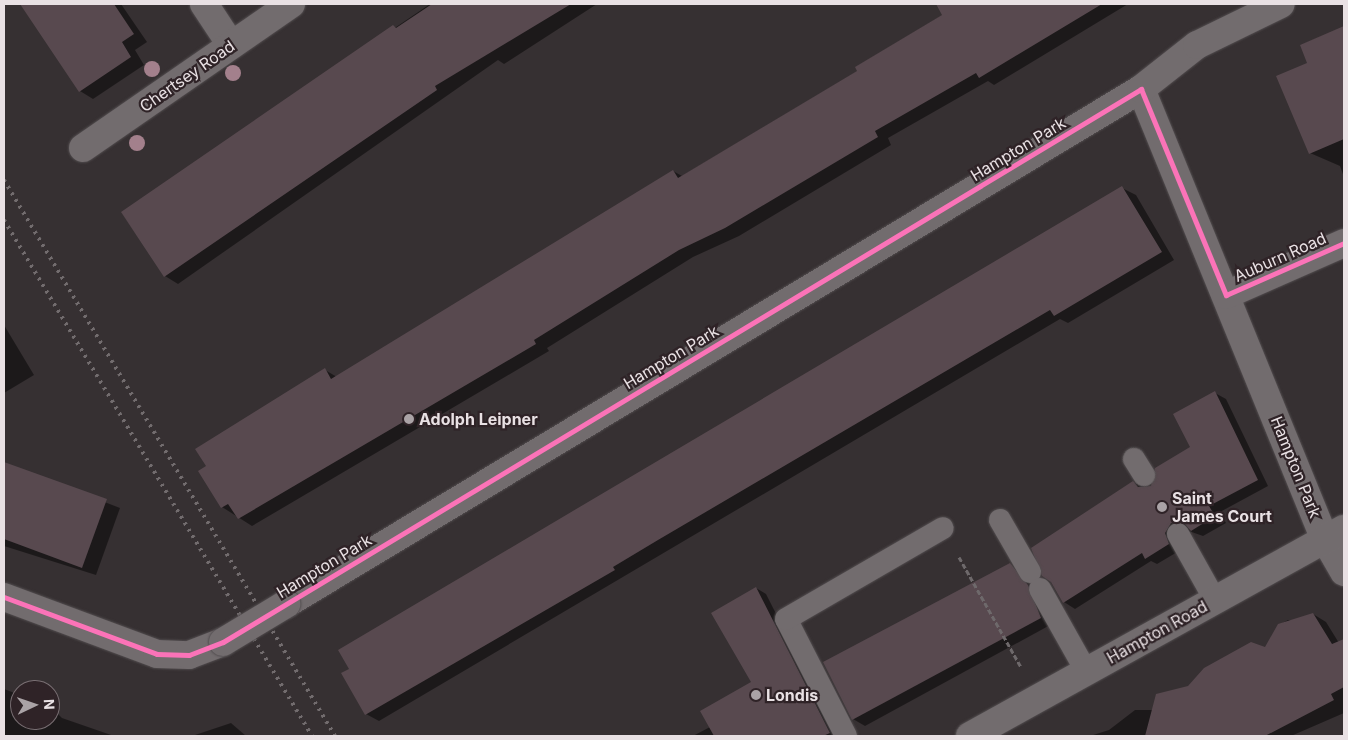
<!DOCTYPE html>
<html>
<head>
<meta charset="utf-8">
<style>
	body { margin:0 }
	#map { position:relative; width:1348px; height:740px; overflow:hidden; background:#363032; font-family:Inter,sans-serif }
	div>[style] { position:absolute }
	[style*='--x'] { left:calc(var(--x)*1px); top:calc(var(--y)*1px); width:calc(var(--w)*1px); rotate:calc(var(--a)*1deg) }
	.shadow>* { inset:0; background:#0007 }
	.building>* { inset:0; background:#58494f }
	.path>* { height:3px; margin-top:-1.5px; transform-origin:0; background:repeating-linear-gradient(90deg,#6e696b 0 5px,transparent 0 7.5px) }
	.roads { filter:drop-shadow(0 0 1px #524d4f) drop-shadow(0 0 1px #524d4f) }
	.lane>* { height:22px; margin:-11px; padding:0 11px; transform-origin:11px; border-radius:11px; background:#726c6e }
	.street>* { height:28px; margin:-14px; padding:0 14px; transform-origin:14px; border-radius:14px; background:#726c6e }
	.rail>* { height:4px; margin-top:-2px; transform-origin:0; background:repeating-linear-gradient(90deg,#726c6e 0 2.5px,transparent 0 7.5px) }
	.bridges { filter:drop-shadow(0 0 1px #524d4f) drop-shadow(0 0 1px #524d4f) }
	.street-bridge>* { height:28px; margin:-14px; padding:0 14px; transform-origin:14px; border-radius:14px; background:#726c6e }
	.cycleway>* { height:5px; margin:-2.5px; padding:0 2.5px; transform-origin:2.5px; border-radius:2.5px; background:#fb73b8 }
	.trees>* { width:16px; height:16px; margin:-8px; border-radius:50%; background:#a3808c }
	.dots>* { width:14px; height:14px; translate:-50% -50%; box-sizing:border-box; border:2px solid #2f2327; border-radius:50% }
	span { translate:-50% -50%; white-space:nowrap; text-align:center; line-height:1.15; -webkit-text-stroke:4.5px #2f2327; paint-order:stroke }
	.street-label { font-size:16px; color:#e9e1e4 }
	.poi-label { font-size:16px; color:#e9e1e4; font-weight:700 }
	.left { translate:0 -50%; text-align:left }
	.frame { position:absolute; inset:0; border:5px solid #e9e1e4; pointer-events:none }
	.north { position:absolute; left:10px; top:680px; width:50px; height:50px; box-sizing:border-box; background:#2f2327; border:1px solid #796f73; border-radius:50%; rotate:87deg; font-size:14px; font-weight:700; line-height:20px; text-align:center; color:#e9e1e4 }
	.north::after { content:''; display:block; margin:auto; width:18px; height:22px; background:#aaa3a6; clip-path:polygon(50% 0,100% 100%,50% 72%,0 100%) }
</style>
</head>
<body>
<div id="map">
	<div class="shadow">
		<div style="clip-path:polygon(21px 4px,121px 4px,147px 42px,135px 50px,144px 65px,93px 99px,80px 91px)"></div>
		<div style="clip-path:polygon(430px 4px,597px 4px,504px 64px,498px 60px,178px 284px,165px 276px,122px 213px)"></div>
		<div style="clip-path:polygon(961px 4px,1128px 4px,994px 85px,988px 81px,888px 138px,891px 145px,739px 236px,693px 257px,547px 348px,549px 351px,252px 526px,222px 507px,325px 370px,337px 377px,673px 171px,682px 176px,858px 71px,856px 67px)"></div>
		<div style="clip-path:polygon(1344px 27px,1344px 177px,1340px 166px,1310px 153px,1309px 63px,1301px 45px)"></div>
		<div style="clip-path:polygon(1122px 188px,1136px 195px,1174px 260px,1068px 323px,1060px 319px,379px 721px,366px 714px)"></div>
		<div style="clip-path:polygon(4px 325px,34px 375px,4px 393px)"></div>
		<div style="clip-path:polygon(1215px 393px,1226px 399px,1268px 486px,1220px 512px,1226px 523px,1203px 536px,1183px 529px,1179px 551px,1157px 564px,1151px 561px,1075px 609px,1064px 602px,1052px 581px,1133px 483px,1152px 487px,1192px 447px)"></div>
		<div style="clip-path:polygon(4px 463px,120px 508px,96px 575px,4px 546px)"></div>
		<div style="clip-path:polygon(1010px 564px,1039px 592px,1052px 624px,865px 726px,853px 719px)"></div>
		<div style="clip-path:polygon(756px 588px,766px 594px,838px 736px,693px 736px,710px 727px,752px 682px)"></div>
		<div style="clip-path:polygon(1313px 614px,1326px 622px,1339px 643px,1344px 640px,1344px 713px,1291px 736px,1090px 736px,1109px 730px,1135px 710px,1153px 710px,1266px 648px,1279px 625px,1288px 620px,1298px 622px)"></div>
		<div style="clip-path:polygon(4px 689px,20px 695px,20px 720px,50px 720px,50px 706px,62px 718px,114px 736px,4px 736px)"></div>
		<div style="clip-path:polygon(231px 723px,246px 736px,192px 736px)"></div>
	</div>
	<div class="building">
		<div style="clip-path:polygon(20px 4px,114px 4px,134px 34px,122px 42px,131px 57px,79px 92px)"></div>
		<div style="clip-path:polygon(432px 4px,571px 4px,435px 86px,437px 90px,164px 277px,121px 212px,393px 25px,396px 28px)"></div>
		<div style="clip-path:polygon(936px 4px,1102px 4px,979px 78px,976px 73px,875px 131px,878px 137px,725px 228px,679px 250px,534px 340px,536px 344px,238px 519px,228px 504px,221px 508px,198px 471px,206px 466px,195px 449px,325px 368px,331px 379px,673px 170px,678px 178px,857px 71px,855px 67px,942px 15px)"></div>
		<div style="clip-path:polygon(1344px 26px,1344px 139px,1309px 154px,1276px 76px,1307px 63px,1300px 45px)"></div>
		<div style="clip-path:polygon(1122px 186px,1162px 252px,1054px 316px,1050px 310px,658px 540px,613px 567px,615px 570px,365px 715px,341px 673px,349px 669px,338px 650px)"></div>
		<div style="clip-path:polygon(1215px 391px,1258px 480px,1209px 506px,1215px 516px,1191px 531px,1184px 523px,1171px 523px,1165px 533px,1169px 544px,1145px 559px,1142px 553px,1063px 603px,1051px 582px,1042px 576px,1031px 548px,1133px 481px,1138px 487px,1151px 486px,1155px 468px,1190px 447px,1173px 414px)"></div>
		<div style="clip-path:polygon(4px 462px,107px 499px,82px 568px,4px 539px)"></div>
		<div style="clip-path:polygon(1010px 563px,1028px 585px,1041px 618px,852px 720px,823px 662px)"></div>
		<div style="clip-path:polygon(756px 587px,830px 733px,823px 736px,714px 736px,700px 711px,751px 682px,711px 613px)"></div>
		<div style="clip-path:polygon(1313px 613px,1332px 644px,1344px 639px,1344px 687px,1331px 694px,1334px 700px,1265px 736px,1145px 736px,1156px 694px,1188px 686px,1204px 668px,1251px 642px,1265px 647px,1278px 624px)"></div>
	</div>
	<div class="path">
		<div style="--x:959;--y:557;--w:126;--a:60.6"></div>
	</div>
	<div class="roads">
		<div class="lane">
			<div style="--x:1134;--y:459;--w:19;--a:58"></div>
			<div style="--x:1000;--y:520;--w:60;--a:60"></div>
			<div style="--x:1178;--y:534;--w:76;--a:60.7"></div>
			<div style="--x:1040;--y:589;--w:94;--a:60.7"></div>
			<div style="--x:846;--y:736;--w:131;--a:-117.1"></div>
			<div style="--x:786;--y:619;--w:181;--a:-30.1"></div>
		</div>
		<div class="street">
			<div style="--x:204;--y:4;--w:49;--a:56.6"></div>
			<div style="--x:1141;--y:89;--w:486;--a:67.8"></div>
			<div style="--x:1325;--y:539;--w:38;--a:60"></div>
			<div style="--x:83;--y:148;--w:253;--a:-34.7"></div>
			<div style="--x:1226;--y:295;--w:129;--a:-23.8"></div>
			<div style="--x:4;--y:597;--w:163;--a:20.4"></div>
			<div style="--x:157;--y:654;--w:32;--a:2"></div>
			<div style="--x:189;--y:655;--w:36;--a:-21"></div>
			<div style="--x:286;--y:604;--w:998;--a:-31.06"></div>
			<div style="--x:1141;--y:89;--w:71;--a:-38.2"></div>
			<div style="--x:1197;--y:45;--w:93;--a:-26"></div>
			<div style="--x:970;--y:736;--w:427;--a:-29"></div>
		</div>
	</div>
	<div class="rail">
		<div style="--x:4;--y:180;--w:647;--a:59.23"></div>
		<div style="--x:4;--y:220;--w:601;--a:59.17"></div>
	</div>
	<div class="bridges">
		<div class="street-bridge">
			<div style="--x:223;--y:642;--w:74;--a:-31.1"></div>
		</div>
	</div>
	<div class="cycleway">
		<div style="--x:4;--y:597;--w:163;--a:20.4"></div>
		<div style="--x:157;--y:654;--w:32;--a:2"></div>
		<div style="--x:189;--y:655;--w:36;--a:-21"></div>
		<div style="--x:223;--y:642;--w:1072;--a:-31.06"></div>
		<div style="--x:1141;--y:89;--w:223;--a:67.6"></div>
		<div style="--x:1226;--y:295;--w:129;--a:-23.8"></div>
	</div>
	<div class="trees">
		<div style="left:152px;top:69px"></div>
		<div style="left:233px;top:73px"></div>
		<div style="left:137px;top:143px"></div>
	</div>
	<div class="dots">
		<div style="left:409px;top:419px;background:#aaa3a6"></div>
		<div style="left:1162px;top:507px;background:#aaa3a6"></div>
		<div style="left:756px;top:695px;background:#aaa3a6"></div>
	</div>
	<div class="street-label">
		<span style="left:187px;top:76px;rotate:-35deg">Chertsey Road</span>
		<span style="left:1018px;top:149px;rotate:-31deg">Hampton Park</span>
		<span style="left:1280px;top:257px;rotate:-24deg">Auburn Road</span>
		<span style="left:671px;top:357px;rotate:-31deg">Hampton Park</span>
		<span style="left:1296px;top:467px;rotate:68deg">Hampton Park</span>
		<span style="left:324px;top:566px;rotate:-31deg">Hampton Park</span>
		<span style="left:1157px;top:632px;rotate:-29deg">Hampton Road</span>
	</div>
	<div class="poi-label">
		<span class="left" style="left:419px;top:419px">Adolph Leipner</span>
		<span class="left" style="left:1172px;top:507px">Saint<br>James Court</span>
		<span class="left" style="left:766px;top:695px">Londis</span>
	</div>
	<div class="frame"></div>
	<div class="north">N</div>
</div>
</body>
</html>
